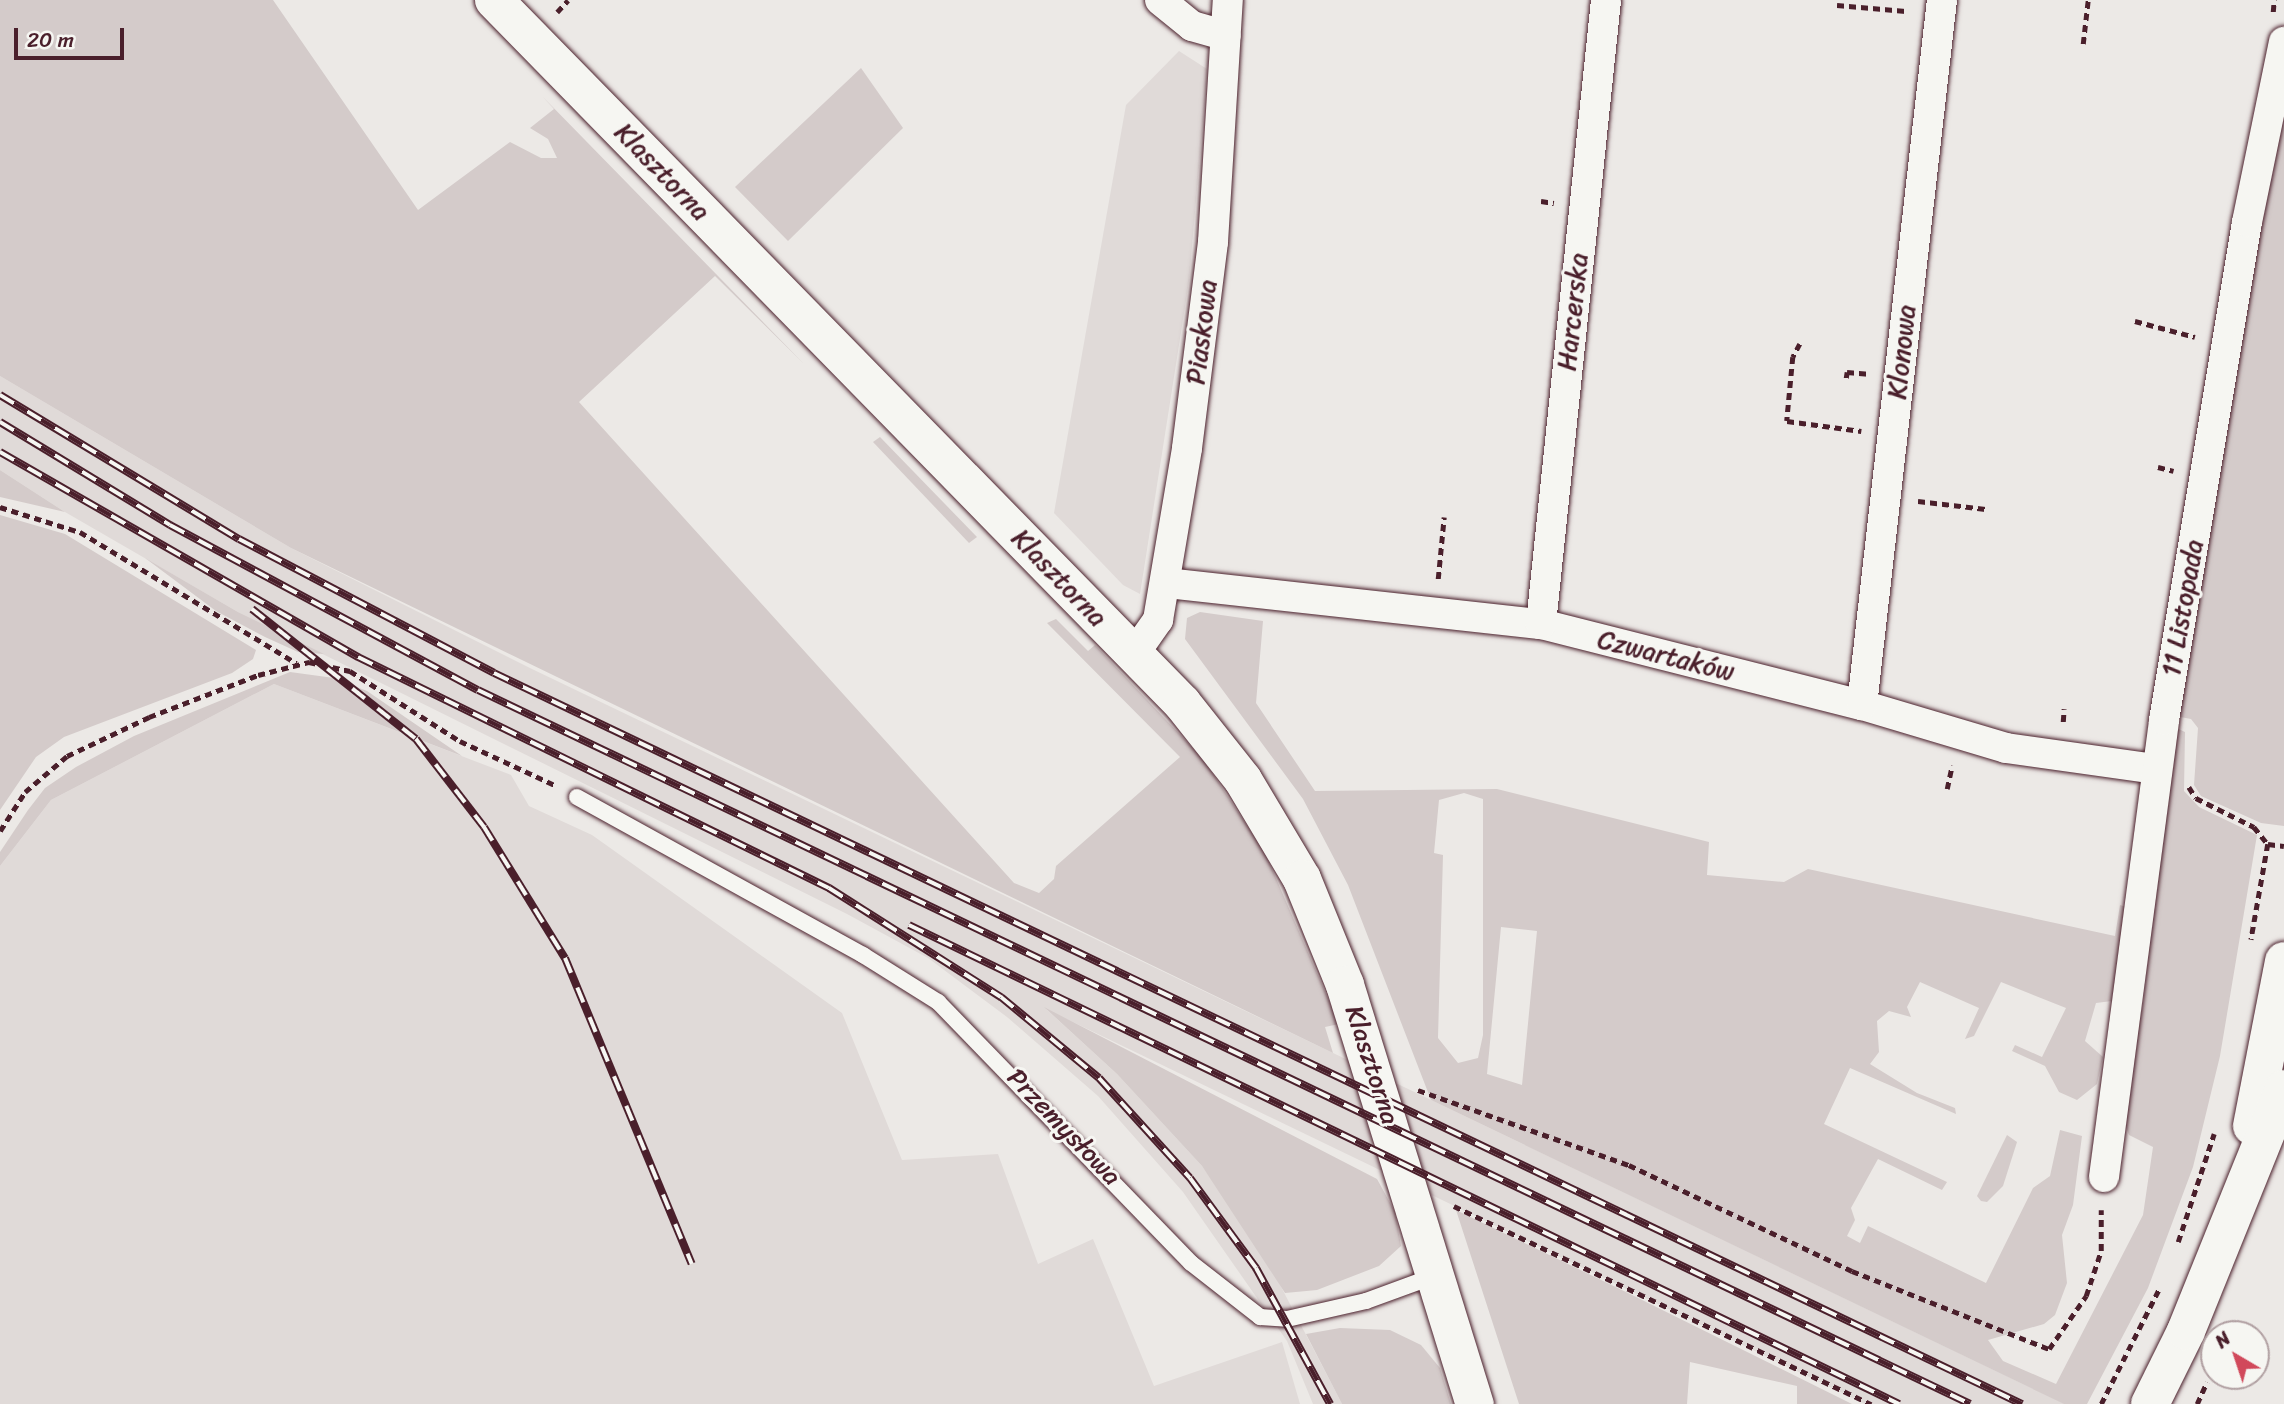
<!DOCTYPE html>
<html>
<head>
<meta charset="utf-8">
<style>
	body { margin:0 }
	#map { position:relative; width:2284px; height:1404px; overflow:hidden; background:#ece9e6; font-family:Sriracha,sans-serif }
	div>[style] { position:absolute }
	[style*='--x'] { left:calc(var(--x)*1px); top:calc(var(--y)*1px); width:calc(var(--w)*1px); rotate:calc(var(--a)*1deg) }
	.built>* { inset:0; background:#e0dad8 }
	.green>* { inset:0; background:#d4cbca }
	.path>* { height:4.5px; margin-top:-2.25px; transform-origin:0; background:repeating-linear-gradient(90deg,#4a1f2b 0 7px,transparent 0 12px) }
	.roads { filter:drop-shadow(0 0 2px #4a1f2b) drop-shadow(0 0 2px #4a1f2b) }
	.service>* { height:16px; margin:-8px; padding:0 8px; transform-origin:8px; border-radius:8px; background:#f6f6f2 }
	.minor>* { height:30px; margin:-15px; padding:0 15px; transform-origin:15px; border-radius:15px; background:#f6f6f2 }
	.tertiary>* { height:38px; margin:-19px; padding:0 19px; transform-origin:19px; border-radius:19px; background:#f6f6f2 }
	.rail>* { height:8px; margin-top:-4px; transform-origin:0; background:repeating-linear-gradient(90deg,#f6f6f2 0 16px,#4a1f2b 0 32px); box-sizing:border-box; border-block:2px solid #4a1f2b }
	span { translate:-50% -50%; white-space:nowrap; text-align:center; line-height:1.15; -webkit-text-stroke:6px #f6f6f2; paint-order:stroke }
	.street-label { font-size:26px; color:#4a1f2b }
	.north { position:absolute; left:2200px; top:1320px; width:70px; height:70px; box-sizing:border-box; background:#f6f6f2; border:2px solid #b1a0a2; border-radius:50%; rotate:321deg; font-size:19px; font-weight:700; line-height:28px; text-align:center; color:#4a1f2b }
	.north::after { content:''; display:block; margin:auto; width:24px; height:32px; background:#d1495b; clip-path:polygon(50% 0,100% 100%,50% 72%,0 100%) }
	.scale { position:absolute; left:14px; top:28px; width:110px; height:32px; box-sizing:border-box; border:4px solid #4a1f2b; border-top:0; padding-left:9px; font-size:21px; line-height:24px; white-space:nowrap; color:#4a1f2b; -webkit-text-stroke:5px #f6f6f2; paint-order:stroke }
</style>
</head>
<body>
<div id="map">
	<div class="built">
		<div style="clip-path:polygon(1179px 51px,1207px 69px,1206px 85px,1189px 281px,1140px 594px,1123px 585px,1054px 513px,1126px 105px)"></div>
		<div style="clip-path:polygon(0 376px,291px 548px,532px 669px,2065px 1404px,1865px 1404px,1046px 1009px,1117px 1074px,1202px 1166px,1265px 1256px,1342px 1404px,1313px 1404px,1287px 1341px,1183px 1192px,1098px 1096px,1007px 1017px,928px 958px,847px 914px,238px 612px,65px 512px,0 470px)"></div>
		<div style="clip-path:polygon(274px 684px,511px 775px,529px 806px,592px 835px,842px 1013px,902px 1160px,998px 1154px,1038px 1264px,1093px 1239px,1154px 1386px,1282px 1342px,1300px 1404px,0 1404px,0 866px,51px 800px)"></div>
	</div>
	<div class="green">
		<div style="clip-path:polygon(0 0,273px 0,418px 210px,510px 142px,541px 158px,557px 158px,548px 139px,530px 128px,554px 109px,542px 96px,804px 364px,715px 276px,579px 402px,1014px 883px,1039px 893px,1054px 879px,1056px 866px,1180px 757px,1047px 623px,1056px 619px,1088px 651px,1095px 645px,1203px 759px,1265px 853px,1339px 1024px,1325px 1027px,1333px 1053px,291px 548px,0 376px)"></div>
		<div style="clip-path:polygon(861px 68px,903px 128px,788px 241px,735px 187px)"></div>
		<div style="clip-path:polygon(2284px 93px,2284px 826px,2261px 823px,2201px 796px,2194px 785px,2198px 728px,2191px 719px,2175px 716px)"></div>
		<div style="clip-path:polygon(880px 437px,977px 537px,969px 543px,873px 442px)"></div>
		<div style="clip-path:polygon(0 470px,65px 512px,0 497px)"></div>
		<div style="clip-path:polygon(0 515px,65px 534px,256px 650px,253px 659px,232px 673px,64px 737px,36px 757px,0 810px)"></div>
		<div style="clip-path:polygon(145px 558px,238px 612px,324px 654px,298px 652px,265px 637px,216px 611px)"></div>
		<div style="clip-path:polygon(evenodd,1200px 612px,1263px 621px,1256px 703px,1315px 791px,1497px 789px,1709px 842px,1707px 875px,1784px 882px,1808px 869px,2115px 936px,2120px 905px,2126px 907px,2112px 1001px,2096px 1003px,2085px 1041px,2103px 1057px,2097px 1084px,2077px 1100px,2059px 1092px,2045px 1066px,2012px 1051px,2015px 1045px,2042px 1057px,2066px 1008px,2001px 982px,1974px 1036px,1965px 1039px,1979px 1008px,1920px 982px,1907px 1007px,1911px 1017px,1889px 1011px,1877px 1021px,1879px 1052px,1870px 1064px,1917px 1093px,1955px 1108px,1956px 1114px,1850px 1068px,1824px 1124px,1947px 1182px,1942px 1190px,1878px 1159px,1851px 1208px,1855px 1220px,1847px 1236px,1860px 1243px,1868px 1226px,1986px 1283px,2033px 1188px,2050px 1176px,2060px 1130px,2082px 1136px,2073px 1205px,2062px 1235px,2067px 1283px,2055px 1315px,2044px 1324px,1988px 1340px,2003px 1361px,2056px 1384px,2143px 1215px,2153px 1147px,2129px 1135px,2122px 1116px,2143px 1004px,2174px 727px,2185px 732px,2184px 791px,2199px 807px,2257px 835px,2220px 1056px,2193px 1167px,2148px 1288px,2087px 1404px,2064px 1404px,1431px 1100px,1348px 885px,1303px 799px,1185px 639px,1187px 618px,1200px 612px,1464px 793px,1483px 799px,1483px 1035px,1478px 1058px,1458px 1063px,1438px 1038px,1443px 855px,1434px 853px,1439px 800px,1464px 793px,1200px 612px,1501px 927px,1537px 931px,1522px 1085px,1487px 1074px,1501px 927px)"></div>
		<div style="clip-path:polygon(290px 672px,334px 678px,367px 691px,462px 756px,274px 684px,51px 800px,0 866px,0 852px,28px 810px,45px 788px,76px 767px,134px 736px)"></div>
		<div style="clip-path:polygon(1044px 1007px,1377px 1179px,1395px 1212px,1401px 1246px,1379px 1266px,1317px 1290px,1285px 1293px,1202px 1166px,1117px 1074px)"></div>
		<div style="clip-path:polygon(2007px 1135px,2017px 1142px,2003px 1186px,1987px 1202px,1981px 1201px,1977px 1196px)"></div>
		<div style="clip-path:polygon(1456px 1210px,1628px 1293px,1852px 1404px,1797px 1404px,1797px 1386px,1690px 1362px,1687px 1404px,1519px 1404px)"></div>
		<div style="clip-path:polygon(1340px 1328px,1390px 1330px,1421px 1345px,1440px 1368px,1451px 1404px,1342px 1404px,1306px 1334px)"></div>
	</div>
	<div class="path">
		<div style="--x:1837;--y:5;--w:69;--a:5"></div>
		<div style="--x:557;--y:12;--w:16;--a:-47"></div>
		<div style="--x:2273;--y:12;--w:12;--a:-85"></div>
		<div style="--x:2083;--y:44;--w:44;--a:-83.5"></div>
		<div style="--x:1541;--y:201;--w:13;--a:9"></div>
		<div style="--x:2135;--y:321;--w:62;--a:14.9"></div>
		<div style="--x:1800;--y:344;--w:15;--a:118"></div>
		<div style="--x:1793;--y:357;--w:64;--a:95.4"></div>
		<div style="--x:1787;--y:421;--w:75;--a:7.7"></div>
		<div style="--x:1846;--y:378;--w:6;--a:-81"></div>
		<div style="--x:1847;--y:372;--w:21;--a:5"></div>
		<div style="--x:2158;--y:467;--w:16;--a:14"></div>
		<div style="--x:1918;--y:501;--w:68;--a:6.7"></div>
		<div style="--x:0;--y:507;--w:84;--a:17.4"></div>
		<div style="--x:80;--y:532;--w:253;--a:31.2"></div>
		<div style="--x:1438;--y:579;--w:62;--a:-84.5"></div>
		<div style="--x:2063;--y:722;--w:13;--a:-86"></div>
		<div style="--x:2189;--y:787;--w:13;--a:58"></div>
		<div style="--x:2196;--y:798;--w:65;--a:26.6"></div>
		<div style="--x:2254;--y:827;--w:22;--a:51"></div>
		<div style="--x:2268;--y:844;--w:97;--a:100"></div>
		<div style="--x:1947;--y:789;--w:24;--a:-78"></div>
		<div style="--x:0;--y:831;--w:46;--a:-57.3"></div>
		<div style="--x:25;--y:792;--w:55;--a:-40.6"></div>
		<div style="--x:67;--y:756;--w:91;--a:-25.4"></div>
		<div style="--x:149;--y:717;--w:117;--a:-21.1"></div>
		<div style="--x:258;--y:675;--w:53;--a:-14.3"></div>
		<div style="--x:309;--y:662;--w:42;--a:12.4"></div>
		<div style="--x:350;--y:671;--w:130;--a:32.5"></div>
		<div style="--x:460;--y:741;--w:105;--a:24.9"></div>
		<div style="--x:2268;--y:844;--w:16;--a:7"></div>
		<div style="--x:1418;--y:1090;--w:224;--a:19.6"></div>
		<div style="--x:1629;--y:1165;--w:247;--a:25.4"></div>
		<div style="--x:1852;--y:1271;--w:212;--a:21.6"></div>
		<div style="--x:2049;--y:1349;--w:65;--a:-55.1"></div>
		<div style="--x:2086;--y:1296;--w:47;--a:-71.6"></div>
		<div style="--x:2101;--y:1251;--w:41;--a:-90"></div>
		<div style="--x:1454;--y:1206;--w:462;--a:25.4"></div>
		<div style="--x:2178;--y:1242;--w:114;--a:-71.6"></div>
		<div style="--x:2101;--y:1404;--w:129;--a:-63.2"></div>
		<div style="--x:2197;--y:1404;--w:24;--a:-66"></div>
	</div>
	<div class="roads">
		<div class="service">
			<div style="--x:577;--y:797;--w:327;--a:28.9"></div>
			<div style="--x:863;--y:955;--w:89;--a:32.1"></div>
			<div style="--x:938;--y:1002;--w:363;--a:45.9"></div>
			<div style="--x:1191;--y:1263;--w:88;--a:38"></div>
			<div style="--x:1260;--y:1317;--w:27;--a:4"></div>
			<div style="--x:1287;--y:1319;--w:81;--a:-12.8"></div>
			<div style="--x:1366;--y:1301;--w:76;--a:-20.1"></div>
		</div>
		<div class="minor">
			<div style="--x:1160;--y:0;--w:41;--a:39.1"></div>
			<div style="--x:1192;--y:26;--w:35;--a:16"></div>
			<div style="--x:1167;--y:583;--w:376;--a:6.3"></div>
			<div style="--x:1541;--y:624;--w:331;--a:14.2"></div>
			<div style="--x:1862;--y:705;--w:150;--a:16.6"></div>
			<div style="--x:2006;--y:748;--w:151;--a:8"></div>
			<div style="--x:1541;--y:624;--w:627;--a:-84.05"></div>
			<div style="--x:1134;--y:654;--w:42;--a:-54.8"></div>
			<div style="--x:1158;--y:620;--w:174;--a:-80.4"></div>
			<div style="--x:1187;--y:448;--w:208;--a:-82.8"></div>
			<div style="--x:1213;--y:242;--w:242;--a:-86.5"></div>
			<div style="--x:1862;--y:705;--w:710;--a:-83.53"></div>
			<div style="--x:2104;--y:1177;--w:461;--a:-82.5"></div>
			<div style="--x:2164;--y:720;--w:505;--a:-80.54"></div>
			<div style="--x:2247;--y:222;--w:184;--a:-78.4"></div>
		</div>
		<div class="tertiary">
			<div style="--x:494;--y:0;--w:984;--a:45.62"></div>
			<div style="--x:1182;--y:703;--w:98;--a:51.6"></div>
			<div style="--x:1243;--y:780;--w:115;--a:59.2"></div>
			<div style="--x:1302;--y:879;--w:114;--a:67.9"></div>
			<div style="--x:1345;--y:985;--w:439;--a:72.8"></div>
			<div style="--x:2252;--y:1126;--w:168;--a:-79"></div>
			<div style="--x:2150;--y:1404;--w:81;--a:-63.7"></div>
			<div style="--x:2186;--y:1331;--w:261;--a:-68"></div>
		</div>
	</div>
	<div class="rail">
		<div style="--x:0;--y:395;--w:279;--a:31.1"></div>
		<div style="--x:239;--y:539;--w:288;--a:27.7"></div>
		<div style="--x:494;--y:673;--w:1694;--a:25.57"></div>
		<div style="--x:0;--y:422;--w:199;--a:31.2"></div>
		<div style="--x:170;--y:525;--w:349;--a:28.2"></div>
		<div style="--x:478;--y:690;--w:1654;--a:25.57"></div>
		<div style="--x:0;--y:452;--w:413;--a:29.8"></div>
		<div style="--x:358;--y:657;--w:525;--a:26.13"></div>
		<div style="--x:829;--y:888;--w:204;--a:32.4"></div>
		<div style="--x:1001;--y:997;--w:127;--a:39.6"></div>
		<div style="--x:1099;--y:1078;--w:135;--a:47.7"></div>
		<div style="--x:1190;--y:1178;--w:112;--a:53.7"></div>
		<div style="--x:1256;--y:1268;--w:155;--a:61.4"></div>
		<div style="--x:252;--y:609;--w:209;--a:38.4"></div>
		<div style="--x:416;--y:739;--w:111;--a:52.3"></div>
		<div style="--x:484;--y:827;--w:154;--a:58.3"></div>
		<div style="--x:565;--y:958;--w:331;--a:67.5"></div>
		<div style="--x:909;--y:925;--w:1100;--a:25.82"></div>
	</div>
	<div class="street-label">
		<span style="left:662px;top:172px;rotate:46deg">Klasztorna</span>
		<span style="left:1573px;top:312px;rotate:-84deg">Harcerska</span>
		<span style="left:1202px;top:332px;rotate:-83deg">Piaskowa</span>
		<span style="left:1902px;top:352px;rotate:-84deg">Klonowa</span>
		<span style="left:1059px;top:578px;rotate:46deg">Klasztorna</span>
		<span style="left:2183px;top:608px;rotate:-80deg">11 Listopada</span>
		<span style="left:1666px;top:656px;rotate:14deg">Czwartaków</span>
		<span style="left:1372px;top:1065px;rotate:72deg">Klasztorna</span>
		<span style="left:1064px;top:1127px;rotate:46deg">Przemysłowa</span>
	</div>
	<div class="north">N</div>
	<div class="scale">20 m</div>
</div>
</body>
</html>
